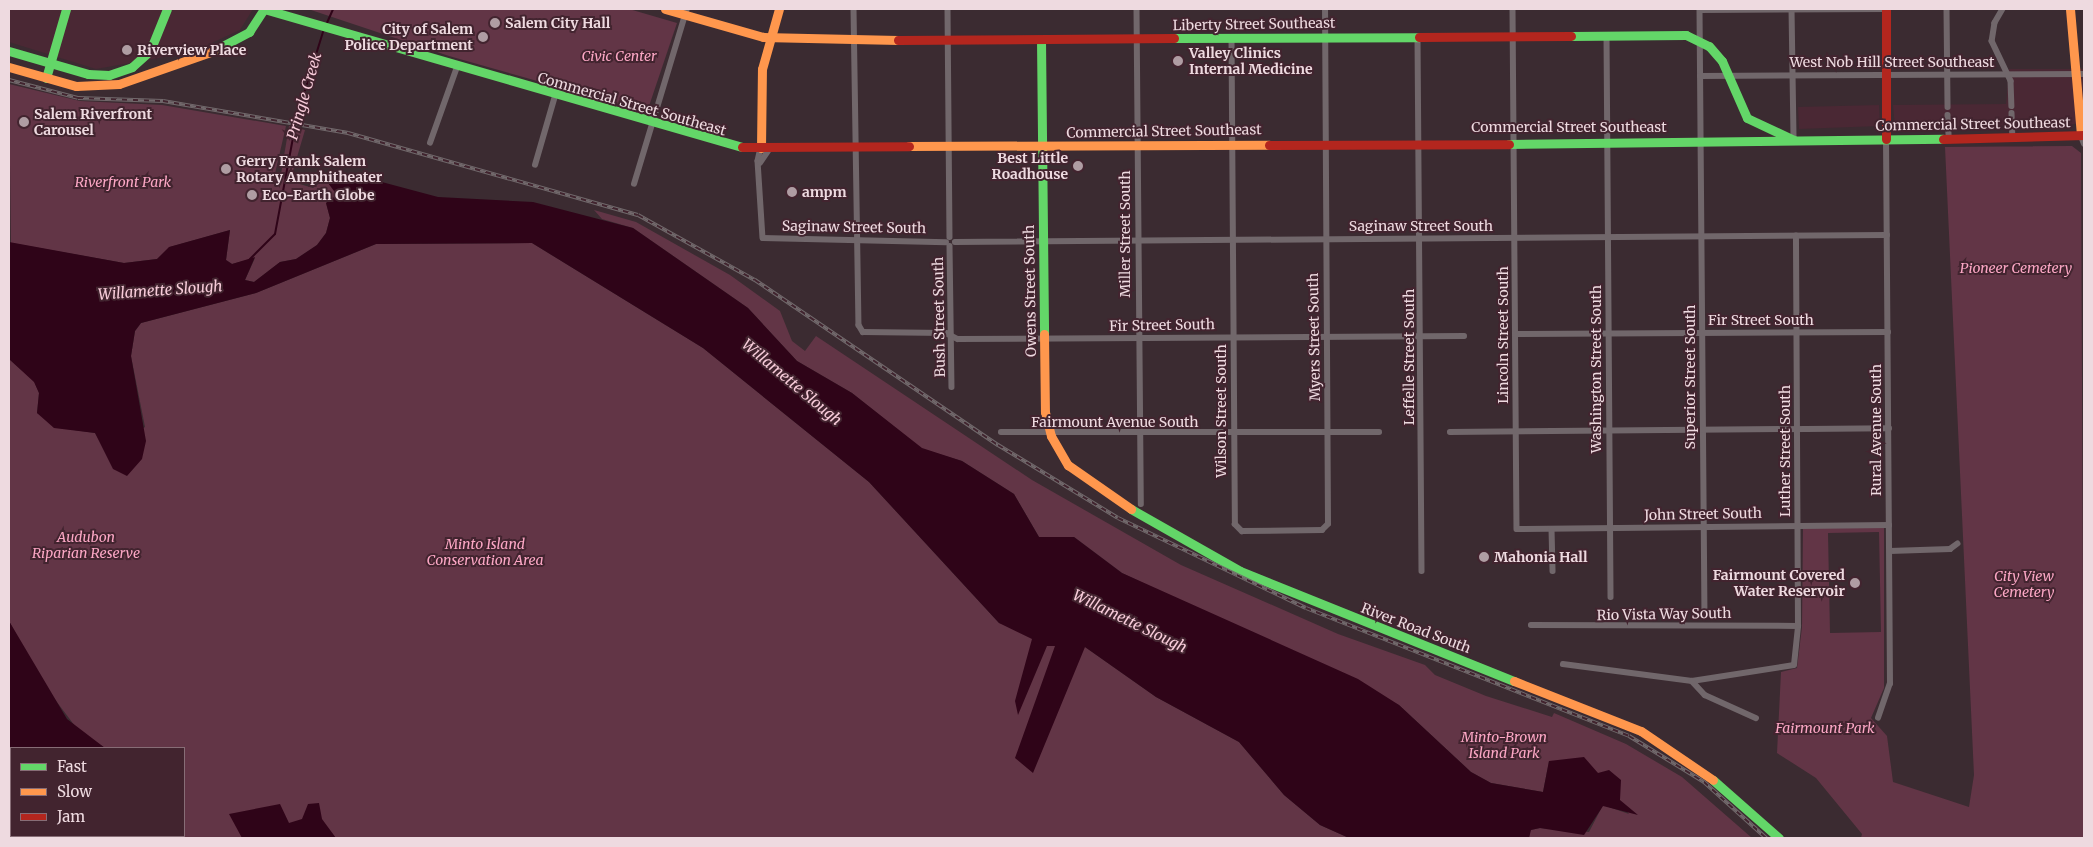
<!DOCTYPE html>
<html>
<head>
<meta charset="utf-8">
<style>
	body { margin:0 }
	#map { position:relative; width:2093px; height:847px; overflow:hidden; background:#3b2b31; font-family:Merriweather,serif }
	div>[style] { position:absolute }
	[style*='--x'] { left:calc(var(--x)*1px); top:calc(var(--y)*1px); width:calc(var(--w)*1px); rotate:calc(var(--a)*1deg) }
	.built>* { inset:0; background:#4a2834 }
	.green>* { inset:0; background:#623546 }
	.water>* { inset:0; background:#2f0418 }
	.stream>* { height:2px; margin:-1px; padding:0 1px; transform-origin:1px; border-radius:1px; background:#2f0418 }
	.street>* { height:5.5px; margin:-2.75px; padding:0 2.75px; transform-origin:2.75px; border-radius:2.75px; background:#71676b }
	.fast>* { height:9px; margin:-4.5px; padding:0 4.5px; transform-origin:4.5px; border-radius:4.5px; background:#63d668 }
	.slow>* { height:9px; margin:-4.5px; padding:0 4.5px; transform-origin:4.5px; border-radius:4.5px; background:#ff974d }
	.jam>* { height:9px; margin:-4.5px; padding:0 4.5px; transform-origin:4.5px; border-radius:4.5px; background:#b3261e }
	.rail>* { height:4px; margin-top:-2px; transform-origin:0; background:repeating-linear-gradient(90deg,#42242f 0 5.5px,#72696c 0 11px); box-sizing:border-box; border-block:1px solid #72696c }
	.dots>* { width:14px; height:14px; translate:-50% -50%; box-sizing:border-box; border:2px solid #42242f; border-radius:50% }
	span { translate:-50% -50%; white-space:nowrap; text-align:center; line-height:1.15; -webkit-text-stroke:4px #42242f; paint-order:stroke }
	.poi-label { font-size:14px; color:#eedae0; font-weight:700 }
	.left { translate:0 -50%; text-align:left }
	.right { translate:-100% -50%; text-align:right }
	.street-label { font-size:14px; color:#eedae0 }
	.park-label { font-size:14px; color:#fca7c5; font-style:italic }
	.water-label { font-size:15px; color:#f8ccda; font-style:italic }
	.frame { position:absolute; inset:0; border:10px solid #eedae0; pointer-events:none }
	.legend { position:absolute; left:10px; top:747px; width:175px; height:90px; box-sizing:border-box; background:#42242f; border:1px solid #876d76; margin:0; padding:6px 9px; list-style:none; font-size:15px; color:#eedae0 }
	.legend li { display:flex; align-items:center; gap:10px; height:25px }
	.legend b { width:25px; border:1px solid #876d76 }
</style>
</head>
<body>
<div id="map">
	<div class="built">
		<div style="clip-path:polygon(9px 9px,253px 9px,240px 30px,192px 52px,96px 69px,9px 42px)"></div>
		<div style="clip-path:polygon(2009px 69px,2084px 69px,2084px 124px,1895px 128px,1893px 105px,2006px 104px)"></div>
		<div style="clip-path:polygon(1879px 105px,1880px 126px,1799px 129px,1798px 107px)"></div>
	</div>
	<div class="green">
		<div style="clip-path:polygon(308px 9px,629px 9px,677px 23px,647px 112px,449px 56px)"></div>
		<div style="clip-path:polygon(9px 84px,80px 101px,162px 105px,286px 126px,274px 178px,280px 180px,289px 126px,305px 130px,290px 181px,313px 188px,325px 179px,331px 186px,337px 195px,326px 203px,330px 218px,326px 233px,317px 245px,296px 259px,280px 262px,254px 282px,245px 280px,255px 258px,232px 264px,226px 260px,230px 230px,170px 247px,157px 259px,124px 263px,11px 243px)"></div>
		<div style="clip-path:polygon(evenodd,2072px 146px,2081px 153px,2084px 838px,1861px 838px,1862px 834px,1816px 778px,1777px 753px,1781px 672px,1797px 668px,1802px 627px,1803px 528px,1884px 527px,1884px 688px,1871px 718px,1887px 736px,1893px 782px,1969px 807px,1974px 775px,1945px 147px,2072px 146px,1879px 532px,1881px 632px,1830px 633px,1828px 533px,1879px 532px)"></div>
		<div style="clip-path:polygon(594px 210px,636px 222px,730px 275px,780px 311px,792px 341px,805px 351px,816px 336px,1032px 480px,1181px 565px,1338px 634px,1425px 665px,1435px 675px,1486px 696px,1552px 717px,1554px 713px,1626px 744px,1682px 777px,1752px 838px,1529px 838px,1530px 830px,1540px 828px,1589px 832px,1603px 805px,1629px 814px,1598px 773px,1549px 761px,1543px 792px,1491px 783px,1471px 772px,1399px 705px,1122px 573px,1074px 537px,1039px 537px,1014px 494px,962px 461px,922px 449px,852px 393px,797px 361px,748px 308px,633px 228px,602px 219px)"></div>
		<div style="clip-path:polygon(532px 243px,703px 348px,869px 482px,999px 623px,1085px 647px,1156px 697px,1239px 742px,1284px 795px,1320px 825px,1349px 838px,149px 838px,184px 836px,184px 748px,105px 748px,78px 730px,41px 681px,9px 621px,9px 359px,34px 381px,39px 393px,37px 413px,60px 428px,95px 433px,107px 453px,145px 427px,131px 356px,135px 331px,141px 323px,256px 293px,376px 244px)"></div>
	</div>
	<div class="water">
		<div style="clip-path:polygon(363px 177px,438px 197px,533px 202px,633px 228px,748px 308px,797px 361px,852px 393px,922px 448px,962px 461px,1014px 494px,1039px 537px,1074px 537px,1122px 573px,1358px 679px,1399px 705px,1471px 772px,1491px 783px,1543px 792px,1549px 761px,1584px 757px,1598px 773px,1609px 770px,1621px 780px,1620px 800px,1638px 815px,1603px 806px,1584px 835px,1540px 828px,1531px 830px,1529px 838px,1349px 838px,1320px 825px,1284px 795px,1239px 742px,1156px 697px,1085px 647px,1033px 773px,1015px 758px,1055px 646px,1047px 646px,1018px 715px,1015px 701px,1032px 639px,999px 623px,869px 482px,703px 348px,532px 243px,376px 244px,256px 293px,141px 323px,135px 331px,131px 356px,146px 441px,142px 459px,127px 476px,113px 469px,95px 433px,54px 428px,37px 413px,39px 393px,34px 382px,9px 359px,9px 242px,124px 263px,157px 259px,169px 247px,230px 230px,226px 260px,232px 264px,255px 257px,245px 280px,254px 282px,280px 262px,296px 259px,317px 245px,326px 233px,330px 218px,326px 203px,337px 195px,325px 179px)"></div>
		<div style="clip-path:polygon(9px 621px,67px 719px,105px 748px,11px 748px,11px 836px,149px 838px,9px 838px)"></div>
		<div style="clip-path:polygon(319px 803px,322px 819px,336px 838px,242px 838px,229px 814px,280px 804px,289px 823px,302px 819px,308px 804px)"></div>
	</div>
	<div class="stream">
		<div style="--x:326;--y:25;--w:17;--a:-66"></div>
		<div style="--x:250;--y:259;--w:35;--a:-45"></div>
		<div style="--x:275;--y:234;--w:120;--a:-79.4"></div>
		<div style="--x:297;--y:116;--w:91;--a:-72.8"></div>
	</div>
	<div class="street">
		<div style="--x:854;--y:9;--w:316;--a:89.1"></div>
		<div style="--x:859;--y:325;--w:8;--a:60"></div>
		<div style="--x:863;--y:332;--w:83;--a:0.7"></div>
		<div style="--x:946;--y:333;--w:13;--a:27"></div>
		<div style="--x:958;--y:339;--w:506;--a:-0.34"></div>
		<div style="--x:948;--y:9;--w:228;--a:89.5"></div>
		<div style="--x:1137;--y:9;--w:495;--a:89.5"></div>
		<div style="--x:1513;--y:9;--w:520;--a:89.56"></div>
		<div style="--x:1517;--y:529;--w:372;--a:-0.6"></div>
		<div style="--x:1700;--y:9;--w:604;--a:89.53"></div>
		<div style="--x:1792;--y:9;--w:131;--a:89.1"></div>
		<div style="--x:1947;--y:9;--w:98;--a:89.4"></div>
		<div style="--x:2003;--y:9;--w:16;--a:120"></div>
		<div style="--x:1995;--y:23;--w:18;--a:99"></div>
		<div style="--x:1992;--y:41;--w:44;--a:64.6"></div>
		<div style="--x:2011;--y:81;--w:25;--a:88"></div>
		<div style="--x:1700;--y:10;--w:186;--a:-0.3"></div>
		<div style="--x:1607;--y:35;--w:562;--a:89.59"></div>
		<div style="--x:1418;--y:37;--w:534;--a:89.57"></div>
		<div style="--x:1232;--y:38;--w:486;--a:89.6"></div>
		<div style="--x:1235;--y:524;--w:10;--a:45"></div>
		<div style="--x:1242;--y:531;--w:80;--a:-0.7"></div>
		<div style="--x:1322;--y:530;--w:8;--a:-45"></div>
		<div style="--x:1328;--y:524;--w:515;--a:-90.33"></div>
		<div style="--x:1700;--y:76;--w:384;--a:-0.3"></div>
		<div style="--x:2012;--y:113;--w:23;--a:88"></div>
		<div style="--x:1948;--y:115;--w:21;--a:87"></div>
		<div style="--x:2081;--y:135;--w:9;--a:69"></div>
		<div style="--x:430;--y:143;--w:81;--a:-70.4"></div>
		<div style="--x:761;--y:148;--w:13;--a:103"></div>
		<div style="--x:758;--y:161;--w:77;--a:86.3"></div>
		<div style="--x:763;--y:238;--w:183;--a:1.3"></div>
		<div style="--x:760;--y:163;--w:18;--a:-56"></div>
		<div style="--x:535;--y:165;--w:72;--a:-73.8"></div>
		<div style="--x:634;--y:184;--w:183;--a:-73.2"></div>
		<div style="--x:955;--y:242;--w:932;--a:-0.43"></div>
		<div style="--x:950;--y:246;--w:141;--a:89.2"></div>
		<div style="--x:1515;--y:334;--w:373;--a:-0.3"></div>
		<div style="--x:1001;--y:432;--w:378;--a:0"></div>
		<div style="--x:1450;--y:432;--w:439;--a:-0.5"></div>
		<div style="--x:1552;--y:529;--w:42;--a:88.6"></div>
		<div style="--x:1890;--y:551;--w:60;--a:-1.9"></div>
		<div style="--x:1950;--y:549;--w:9;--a:-36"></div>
		<div style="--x:1531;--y:625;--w:267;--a:0.2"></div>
		<div style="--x:1563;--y:664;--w:130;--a:7.5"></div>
		<div style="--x:1692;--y:681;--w:103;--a:-8.9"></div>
		<div style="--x:1794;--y:665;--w:39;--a:-84"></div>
		<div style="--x:1798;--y:626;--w:390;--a:-90.3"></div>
		<div style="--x:1692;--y:681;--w:19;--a:47"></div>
		<div style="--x:1705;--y:695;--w:56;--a:24.3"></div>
		<div style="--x:1878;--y:718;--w:36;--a:-71"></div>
		<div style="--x:1890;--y:684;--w:545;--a:-90.42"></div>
	</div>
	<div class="fast">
		<div style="--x:264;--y:9;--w:498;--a:16.1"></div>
		<div style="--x:1571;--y:36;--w:115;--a:-0.5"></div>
		<div style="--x:1686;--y:35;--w:25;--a:26"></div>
		<div style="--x:1709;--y:46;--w:20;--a:49"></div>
		<div style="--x:1722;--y:61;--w:62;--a:66.3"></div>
		<div style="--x:1747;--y:118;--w:52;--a:25.1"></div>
		<div style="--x:1174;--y:38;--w:245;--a:-0.2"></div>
		<div style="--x:1041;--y:40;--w:294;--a:89.4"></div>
		<div style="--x:9;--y:51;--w:82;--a:16.2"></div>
		<div style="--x:88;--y:74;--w:21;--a:3"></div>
		<div style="--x:109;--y:75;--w:24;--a:-19"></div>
		<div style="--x:132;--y:67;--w:24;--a:-42"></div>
		<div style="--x:150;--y:51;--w:45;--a:-68"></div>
		<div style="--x:213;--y:51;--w:41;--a:-27.8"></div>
		<div style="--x:249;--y:32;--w:27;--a:-57"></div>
		<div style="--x:46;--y:78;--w:72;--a:-73.8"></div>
		<div style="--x:1509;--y:144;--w:434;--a:-0.7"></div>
		<div style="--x:1131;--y:509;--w:125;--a:29.6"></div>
		<div style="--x:1240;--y:571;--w:295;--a:21.9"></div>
		<div style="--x:1713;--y:780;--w:88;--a:41.3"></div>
	</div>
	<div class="slow">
		<div style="--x:665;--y:9;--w:102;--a:15.9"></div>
		<div style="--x:763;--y:37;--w:135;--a:1.3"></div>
		<div style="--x:2070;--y:9;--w:126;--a:85"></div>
		<div style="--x:9;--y:67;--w:70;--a:15.8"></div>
		<div style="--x:76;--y:86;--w:43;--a:-2.7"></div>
		<div style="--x:119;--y:84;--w:100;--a:-19.3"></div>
		<div style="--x:909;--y:146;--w:360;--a:-0.2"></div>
		<div style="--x:761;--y:148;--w:79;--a:-89.3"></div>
		<div style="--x:762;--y:69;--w:62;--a:-74.2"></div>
		<div style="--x:1044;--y:334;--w:78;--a:89.3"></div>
		<div style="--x:1045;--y:412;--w:25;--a:76"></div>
		<div style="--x:1051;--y:436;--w:34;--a:60"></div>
		<div style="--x:1068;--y:465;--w:77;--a:34.9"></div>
		<div style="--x:1514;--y:681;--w:136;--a:21.5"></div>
		<div style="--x:1641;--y:731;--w:87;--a:34.2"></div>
	</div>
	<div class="jam">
		<div style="--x:1886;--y:9;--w:130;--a:90"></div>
		<div style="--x:1419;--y:37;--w:152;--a:-0.4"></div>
		<div style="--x:898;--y:40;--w:276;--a:-0.4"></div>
		<div style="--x:1943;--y:139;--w:141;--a:-1.6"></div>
		<div style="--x:1269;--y:145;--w:240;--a:-0.2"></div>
		<div style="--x:742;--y:147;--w:167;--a:-0.3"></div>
	</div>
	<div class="rail">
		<div style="--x:9;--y:80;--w:71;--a:14.6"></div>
		<div style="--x:78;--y:98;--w:85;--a:2"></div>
		<div style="--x:163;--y:101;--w:188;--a:9.8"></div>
		<div style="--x:348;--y:133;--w:301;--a:15.8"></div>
		<div style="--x:638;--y:215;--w:134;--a:29.1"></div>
		<div style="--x:755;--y:280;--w:294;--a:34.2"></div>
		<div style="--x:998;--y:445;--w:140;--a:31.3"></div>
		<div style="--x:1118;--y:518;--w:208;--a:25.6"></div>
		<div style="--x:1306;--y:608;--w:347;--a:21.6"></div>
		<div style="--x:1629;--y:736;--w:88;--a:31.5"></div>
		<div style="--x:1704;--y:782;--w:84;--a:42.1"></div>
	</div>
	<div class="dots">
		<div style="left:495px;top:23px;background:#af9da3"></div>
		<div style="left:483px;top:37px;background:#af9da3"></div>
		<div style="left:127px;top:50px;background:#af9da3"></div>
		<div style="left:1178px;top:61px;background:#af9da3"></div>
		<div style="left:24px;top:122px;background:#af9da3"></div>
		<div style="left:1078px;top:166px;background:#af9da3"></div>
		<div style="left:226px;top:169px;background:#af9da3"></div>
		<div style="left:792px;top:192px;background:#af9da3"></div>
		<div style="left:252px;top:195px;background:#af9da3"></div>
		<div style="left:1484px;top:557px;background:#af9da3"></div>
		<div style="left:1855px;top:583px;background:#af9da3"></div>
	</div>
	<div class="poi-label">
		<span class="left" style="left:505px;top:23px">Salem City Hall</span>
		<span class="right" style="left:473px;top:37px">City of Salem<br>Police Department</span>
		<span class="left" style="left:137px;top:50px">Riverview Place</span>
		<span class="left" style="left:1189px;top:61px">Valley Clinics<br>Internal Medicine</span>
		<span class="left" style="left:34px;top:122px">Salem Riverfront<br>Carousel</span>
		<span class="right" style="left:1068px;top:166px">Best Little<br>Roadhouse</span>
		<span class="left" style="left:236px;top:169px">Gerry Frank Salem<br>Rotary Amphitheater</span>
		<span class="left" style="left:802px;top:192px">ampm</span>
		<span class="left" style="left:262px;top:195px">Eco-Earth Globe</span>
		<span class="left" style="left:1494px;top:557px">Mahonia Hall</span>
		<span class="right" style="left:1845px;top:583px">Fairmount Covered<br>Water Reservoir</span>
	</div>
	<div class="street-label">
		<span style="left:1254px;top:24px;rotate:-1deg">Liberty Street Southeast</span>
		<span style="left:1892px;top:62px">West Nob Hill Street Southeast</span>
		<span style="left:632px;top:104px;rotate:16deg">Commercial Street Southeast</span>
		<span style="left:1973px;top:124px;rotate:-1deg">Commercial Street Southeast</span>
		<span style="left:1569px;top:127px">Commercial Street Southeast</span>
		<span style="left:1164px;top:131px;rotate:-1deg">Commercial Street Southeast</span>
		<span style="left:1421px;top:226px">Saginaw Street South</span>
		<span style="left:854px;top:227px;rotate:1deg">Saginaw Street South</span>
		<span style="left:1125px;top:234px;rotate:-90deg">Miller Street South</span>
		<span style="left:1030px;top:291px;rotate:-91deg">Owens Street South</span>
		<span style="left:939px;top:317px;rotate:-91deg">Bush Street South</span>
		<span style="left:1761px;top:320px">Fir Street South</span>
		<span style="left:1162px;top:325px;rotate:-1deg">Fir Street South</span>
		<span style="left:1503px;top:335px;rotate:-90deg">Lincoln Street South</span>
		<span style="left:1314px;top:337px;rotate:-91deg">Myers Street South</span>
		<span style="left:1409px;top:357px;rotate:-90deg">Leffelle Street South</span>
		<span style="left:1596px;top:369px;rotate:-90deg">Washington Street South</span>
		<span style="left:1690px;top:377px;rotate:-90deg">Superior Street South</span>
		<span style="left:1221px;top:411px;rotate:-90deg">Wilson Street South</span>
		<span style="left:1115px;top:422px">Fairmount Avenue South</span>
		<span style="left:1876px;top:430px;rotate:-90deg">Rural Avenue South</span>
		<span style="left:1785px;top:451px;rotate:-90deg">Luther Street South</span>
		<span style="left:1703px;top:514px;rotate:-1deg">John Street South</span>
		<span style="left:1664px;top:614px;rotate:-1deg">Rio Vista Way South</span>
		<span style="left:1416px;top:628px;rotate:21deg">River Road South</span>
	</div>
	<div class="park-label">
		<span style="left:619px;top:56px">Civic Center</span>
		<span style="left:123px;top:182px">Riverfront Park</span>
		<span style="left:2016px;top:268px">Pioneer Cemetery</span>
		<span style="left:86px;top:545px">Audubon<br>Riparian Reserve</span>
		<span style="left:485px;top:552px">Minto Island<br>Conservation Area</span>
		<span style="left:2024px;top:584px">City View<br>Cemetery</span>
		<span style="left:1825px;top:728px">Fairmount Park</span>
		<span style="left:1504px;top:745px">Minto-Brown<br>Island Park</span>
	</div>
	<div class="water-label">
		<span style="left:304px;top:96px;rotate:-74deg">Pringle Creek</span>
		<span style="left:160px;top:290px;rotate:-4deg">Willamette Slough</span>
		<span style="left:792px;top:382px;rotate:40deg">Willamette Slough</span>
		<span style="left:1130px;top:621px;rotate:26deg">Willamette Slough</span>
	</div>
	<div class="frame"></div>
	<ul class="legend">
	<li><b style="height:6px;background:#63d668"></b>Fast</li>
	<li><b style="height:6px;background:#ff974d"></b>Slow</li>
	<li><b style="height:6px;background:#b3261e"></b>Jam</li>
	</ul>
</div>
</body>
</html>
